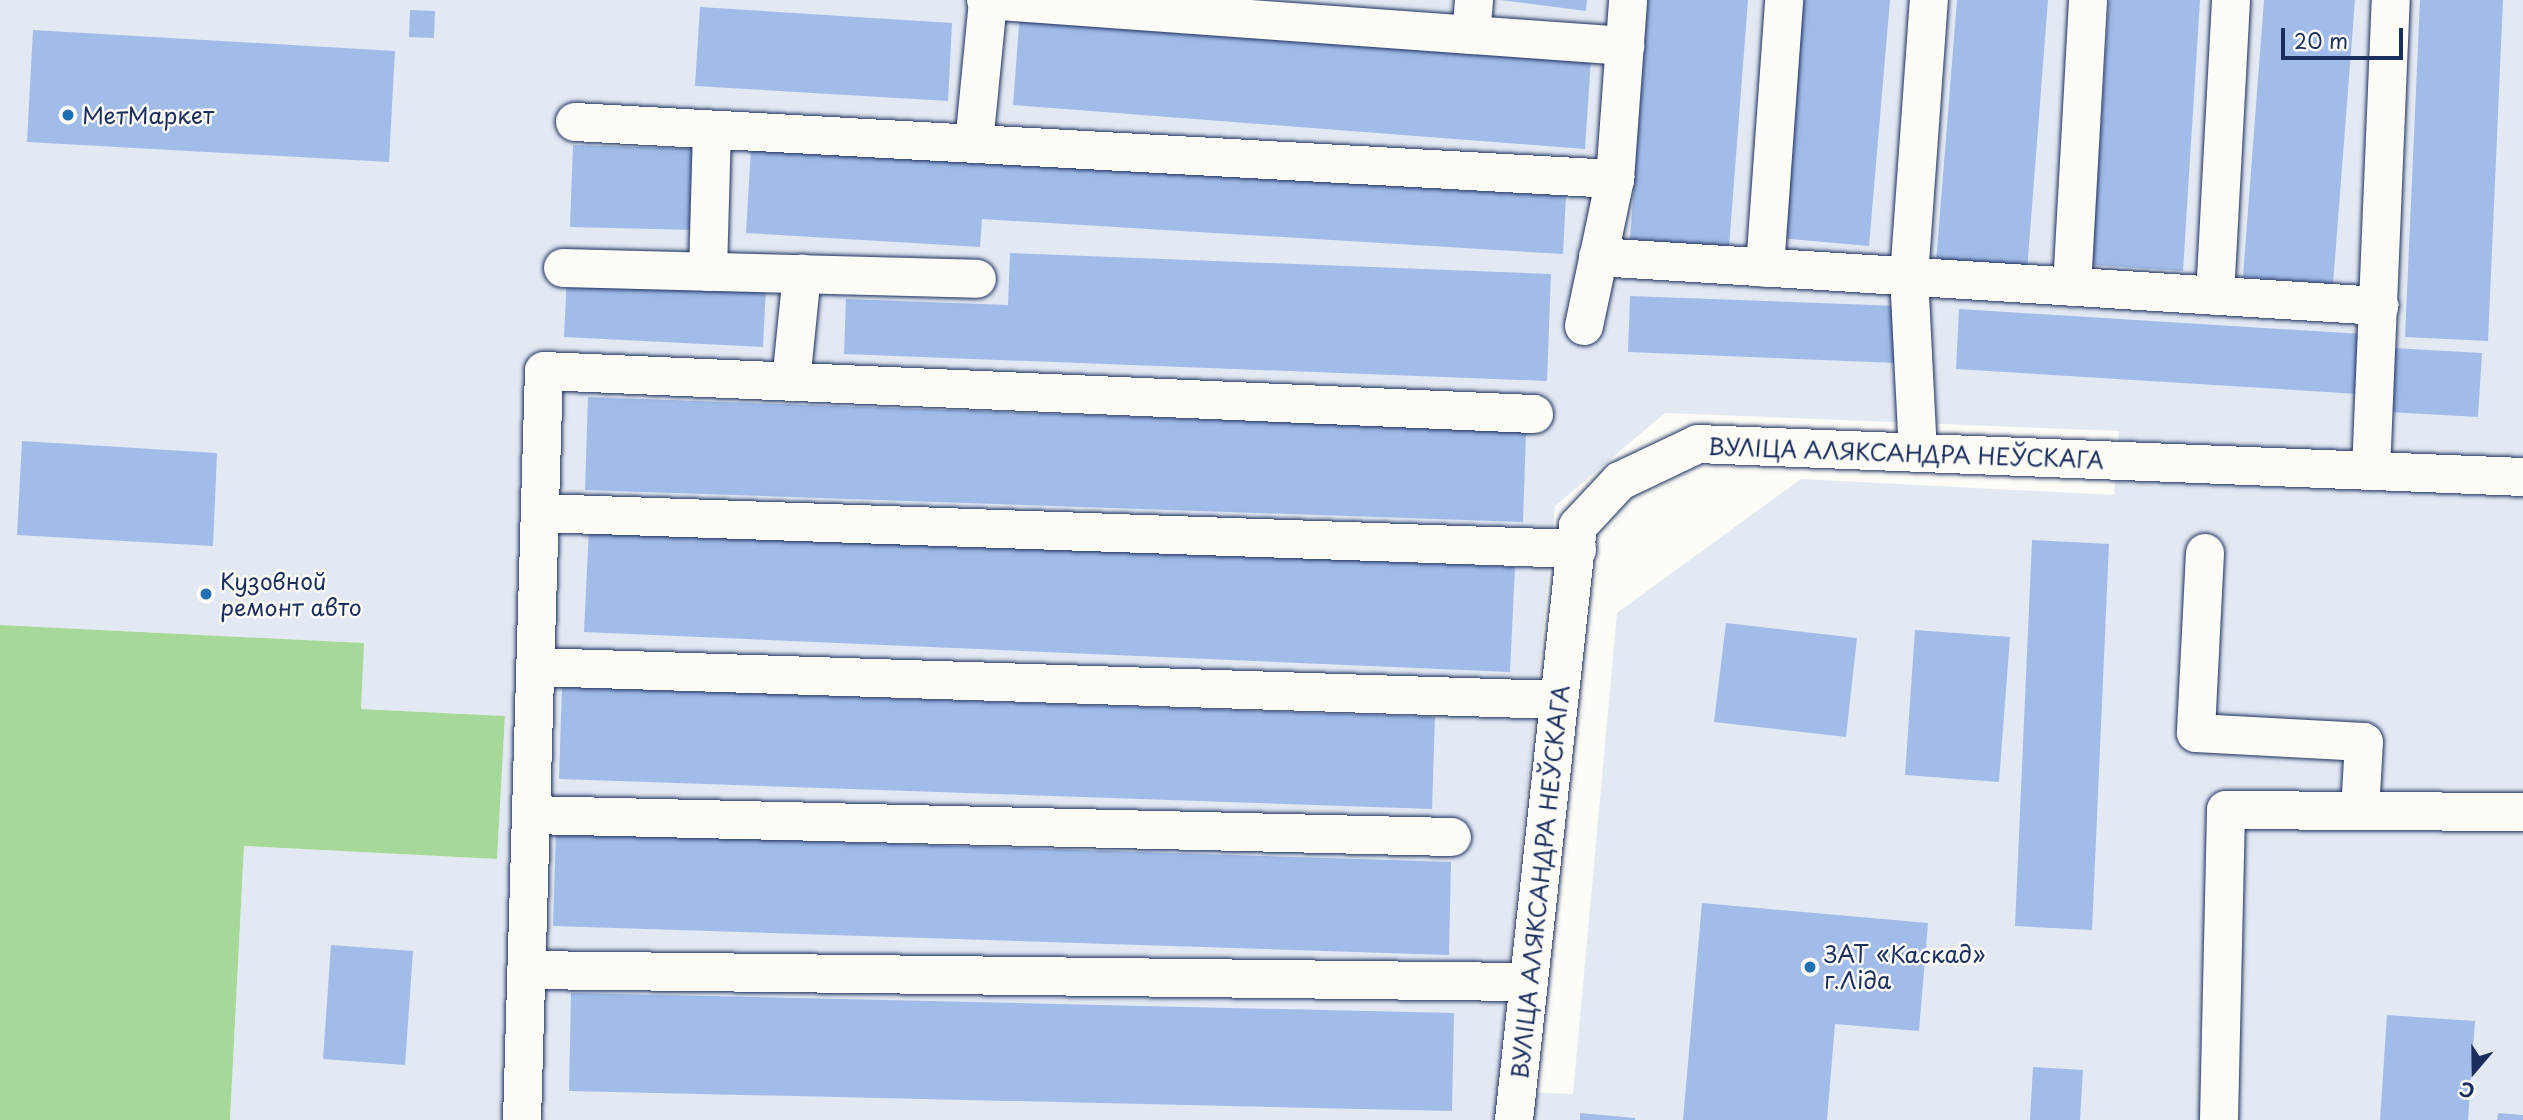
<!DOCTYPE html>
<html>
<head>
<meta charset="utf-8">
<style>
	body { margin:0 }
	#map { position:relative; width:2523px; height:1120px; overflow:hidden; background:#fdfcf7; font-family:"Playpen Sans",sans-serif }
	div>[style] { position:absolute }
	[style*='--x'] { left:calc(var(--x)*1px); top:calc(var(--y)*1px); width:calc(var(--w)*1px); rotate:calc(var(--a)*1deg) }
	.built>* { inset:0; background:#e2e9f3 }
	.green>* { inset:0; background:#a6d899 }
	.building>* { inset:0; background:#a2bce9 }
	.roads { filter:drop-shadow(0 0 2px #1b2f5e) drop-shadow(0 0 2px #1b2f5e) }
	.minor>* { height:38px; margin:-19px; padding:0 19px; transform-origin:19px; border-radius:19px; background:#fdfcf7 }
	.dots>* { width:19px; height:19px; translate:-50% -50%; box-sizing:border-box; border:4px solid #fdfcf7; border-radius:50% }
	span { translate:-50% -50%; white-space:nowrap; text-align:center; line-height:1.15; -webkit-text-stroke:5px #fdfcf7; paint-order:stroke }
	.poi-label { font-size:23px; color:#1b2f5e }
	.left { translate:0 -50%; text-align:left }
	.street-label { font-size:23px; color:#1b2f5e }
	.north { position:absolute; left:2439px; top:1036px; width:70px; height:70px; -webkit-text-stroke:5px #fdfcf7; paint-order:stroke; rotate:200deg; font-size:19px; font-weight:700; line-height:28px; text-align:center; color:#1b2f5e }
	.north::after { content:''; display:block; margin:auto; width:24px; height:32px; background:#1b2f5e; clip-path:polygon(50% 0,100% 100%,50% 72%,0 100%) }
	.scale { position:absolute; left:2281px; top:28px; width:122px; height:32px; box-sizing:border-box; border:4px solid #1b2f5e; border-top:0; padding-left:9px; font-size:21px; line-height:24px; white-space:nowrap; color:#1b2f5e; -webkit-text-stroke:5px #fdfcf7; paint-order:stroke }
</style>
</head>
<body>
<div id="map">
	<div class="built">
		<div style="clip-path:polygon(evenodd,0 0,2523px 0,2523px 1120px,230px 1120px,244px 846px,497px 859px,505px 716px,361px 709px,363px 643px,0 625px,0 0,1665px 413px,2119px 431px,2114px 495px,1801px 479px,1617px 613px,1573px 1094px,1497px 1091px,1555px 506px,1665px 413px)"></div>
	</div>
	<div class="green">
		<div style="clip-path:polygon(0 625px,364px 643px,361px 709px,505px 716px,497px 859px,244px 846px,230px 1120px,0 1120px)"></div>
	</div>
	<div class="building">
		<div style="clip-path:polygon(1500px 0,1587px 0,1586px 11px)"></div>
		<div style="clip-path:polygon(1648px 0,1748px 0,1729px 247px,1630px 239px)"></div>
		<div style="clip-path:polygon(1799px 0,1890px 0,1869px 246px,1779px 238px)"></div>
		<div style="clip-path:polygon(1957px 0,2048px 0,2027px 271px,1936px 264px)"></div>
		<div style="clip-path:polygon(2109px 0,2200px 0,2183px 271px,2092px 265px)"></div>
		<div style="clip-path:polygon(2264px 0,2355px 0,2333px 284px,2243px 277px)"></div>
		<div style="clip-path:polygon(2420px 0,2503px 0,2488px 341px,2405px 337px)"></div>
		<div style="clip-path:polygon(700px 7px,952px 23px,948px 101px,695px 86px)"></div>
		<div style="clip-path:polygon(410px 10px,435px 11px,434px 38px,409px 37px)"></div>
		<div style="clip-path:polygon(1020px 13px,1591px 58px,1585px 149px,1013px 105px)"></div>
		<div style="clip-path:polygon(33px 30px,395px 51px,389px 162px,27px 142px)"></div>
		<div style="clip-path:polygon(573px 145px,697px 149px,695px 230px,570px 227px)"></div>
		<div style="clip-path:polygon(751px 149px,1566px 196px,1563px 254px,982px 219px,980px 247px,746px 233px)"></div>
		<div style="clip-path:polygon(1010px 253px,1551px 274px,1547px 381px,844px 354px,846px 299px,1008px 305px)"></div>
		<div style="clip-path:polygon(567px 275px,766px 286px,763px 347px,564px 337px)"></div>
		<div style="clip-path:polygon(1630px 296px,1898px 306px,1896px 363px,1628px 352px)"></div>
		<div style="clip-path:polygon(1959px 309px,2362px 334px,2359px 394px,1956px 369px)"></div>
		<div style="clip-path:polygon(2393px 348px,2482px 353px,2478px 417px,2389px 412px)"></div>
		<div style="clip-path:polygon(588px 397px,1526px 431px,1523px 522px,585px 490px)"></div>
		<div style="clip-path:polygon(22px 441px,217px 453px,213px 546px,17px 535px)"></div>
		<div style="clip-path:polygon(589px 527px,1515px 567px,1510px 672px,584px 632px)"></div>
		<div style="clip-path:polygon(2032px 540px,2109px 544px,2092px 930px,2015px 926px)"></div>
		<div style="clip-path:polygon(1726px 623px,1857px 638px,1846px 737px,1714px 722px)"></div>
		<div style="clip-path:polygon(1915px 630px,2010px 637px,1999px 782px,1905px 775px)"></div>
		<div style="clip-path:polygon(562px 687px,1435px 717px,1432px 809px,559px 779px)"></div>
		<div style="clip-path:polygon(556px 833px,1451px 862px,1449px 955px,553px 926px)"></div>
		<div style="clip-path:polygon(1702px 903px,1928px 923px,1919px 1031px,1835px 1024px,1827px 1120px,1683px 1120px)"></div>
		<div style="clip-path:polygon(331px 945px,413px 951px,405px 1065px,323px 1059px)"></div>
		<div style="clip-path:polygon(571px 993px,1454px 1013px,1452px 1111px,569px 1091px)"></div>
		<div style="clip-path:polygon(2387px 1015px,2475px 1021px,2468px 1120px,2380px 1120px)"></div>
		<div style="clip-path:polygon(2033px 1067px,2083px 1070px,2080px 1120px,2030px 1120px)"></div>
		<div style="clip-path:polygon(1580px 1113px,1635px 1118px,1635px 1120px,1580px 1120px)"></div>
		<div style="clip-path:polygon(2498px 1113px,2523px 1115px,2523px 1120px,2497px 1120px)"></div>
	</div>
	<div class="roads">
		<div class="minor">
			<div style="--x:986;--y:0;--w:641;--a:4.12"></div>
			<div style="--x:1471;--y:35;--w:35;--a:-85"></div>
			<div style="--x:575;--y:122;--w:1042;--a:3.14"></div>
			<div style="--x:974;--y:144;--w:145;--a:-84.4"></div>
			<div style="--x:1598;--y:257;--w:783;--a:3.59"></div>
			<div style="--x:563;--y:268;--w:414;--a:1.5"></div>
			<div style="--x:1765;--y:268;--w:269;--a:-85.9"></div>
			<div style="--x:708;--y:272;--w:142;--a:-88.4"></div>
			<div style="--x:2072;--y:287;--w:287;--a:-86.8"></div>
			<div style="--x:2215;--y:296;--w:296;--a:-86.9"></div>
			<div style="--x:1584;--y:326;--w:150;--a:-78.1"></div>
			<div style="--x:1615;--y:179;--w:179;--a:-85.8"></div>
			<div style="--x:791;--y:382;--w:109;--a:-84.2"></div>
			<div style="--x:1918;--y:453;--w:176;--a:-92.9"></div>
			<div style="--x:1909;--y:277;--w:278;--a:-85.9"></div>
			<div style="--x:2371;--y:471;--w:471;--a:-87.6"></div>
			<div style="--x:540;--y:513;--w:1038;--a:1.99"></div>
			<div style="--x:2205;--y:553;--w:180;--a:92.9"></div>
			<div style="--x:2196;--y:733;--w:168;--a:3.1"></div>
			<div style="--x:2364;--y:742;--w:69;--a:93.3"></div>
			<div style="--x:535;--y:667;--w:1025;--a:1.85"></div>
			<div style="--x:531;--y:815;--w:921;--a:1.37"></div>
			<div style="--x:526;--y:970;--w:1003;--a:0.69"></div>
			<div style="--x:522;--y:1120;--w:749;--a:-88.32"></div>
			<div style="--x:544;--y:371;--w:991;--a:2.49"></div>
			<div style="--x:1514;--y:1120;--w:597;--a:-83.85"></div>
			<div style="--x:1578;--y:526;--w:62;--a:-47"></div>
			<div style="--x:1620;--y:481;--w:86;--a:-25.4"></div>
			<div style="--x:1698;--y:444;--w:826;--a:2.29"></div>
			<div style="--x:2219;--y:1120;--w:310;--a:-88.7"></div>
			<div style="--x:2226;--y:810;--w:297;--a:0.4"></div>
		</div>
	</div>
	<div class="dots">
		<div style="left:68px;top:115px;background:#1f6fb2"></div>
		<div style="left:206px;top:594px;background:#1f6fb2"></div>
		<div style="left:1810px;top:967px;background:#1f6fb2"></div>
	</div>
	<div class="poi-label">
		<span class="left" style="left:82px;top:115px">МетМаркет</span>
		<span class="left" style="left:220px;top:594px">Кузовной<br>ремонт авто</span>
		<span class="left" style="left:1824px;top:967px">ЗАТ «Каскад»<br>г.Ліда</span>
	</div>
	<div class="street-label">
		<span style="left:1906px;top:453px;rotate:2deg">ВУЛІЦА АЛЯКСАНДРА НЕЎСКАГА</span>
		<span style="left:1540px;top:882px;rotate:-84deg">ВУЛІЦА АЛЯКСАНДРА НЕЎСКАГА</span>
	</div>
	<div class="north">С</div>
	<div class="scale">20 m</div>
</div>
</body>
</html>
